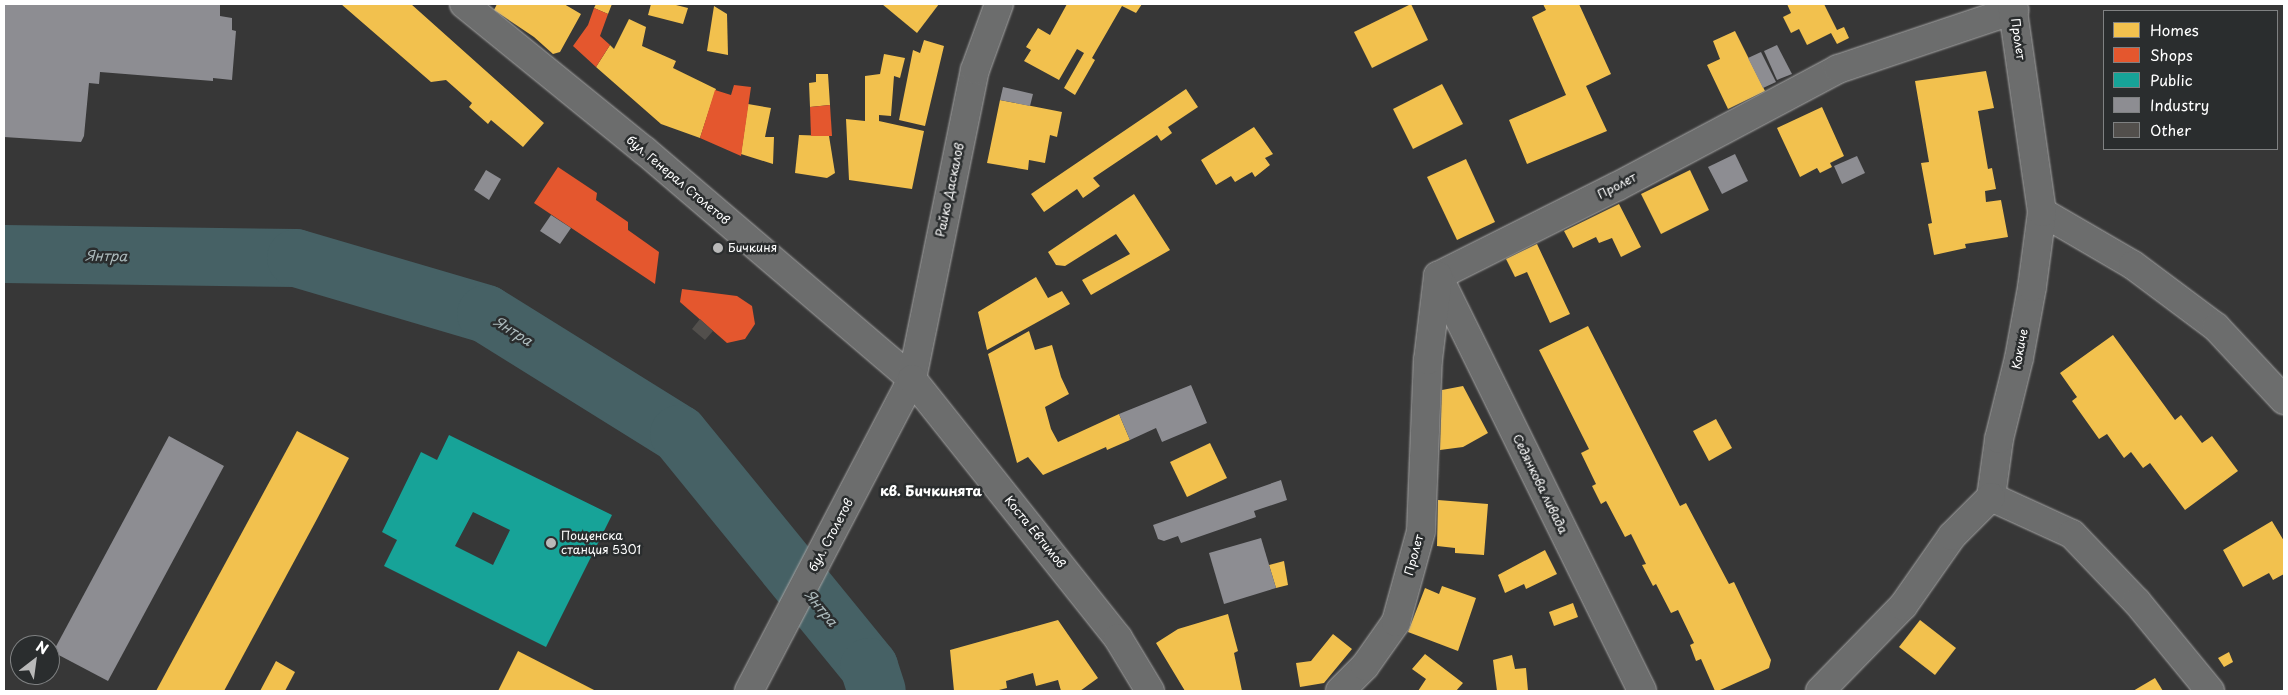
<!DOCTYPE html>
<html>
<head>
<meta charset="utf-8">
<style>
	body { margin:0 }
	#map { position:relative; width:2288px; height:695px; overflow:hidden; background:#373737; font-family:"Playpen Sans",sans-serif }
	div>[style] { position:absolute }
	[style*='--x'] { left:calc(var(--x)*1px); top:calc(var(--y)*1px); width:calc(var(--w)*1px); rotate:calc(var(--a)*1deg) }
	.homes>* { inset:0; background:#f2c14e }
	.shops>* { inset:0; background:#e4572e }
	.public>* { inset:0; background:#17a398 }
	.industry>* { inset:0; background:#8d8d92 }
	.river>* { height:58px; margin:-29px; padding:0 29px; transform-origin:29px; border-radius:29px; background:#466165 }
	.building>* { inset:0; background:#524f4c }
	.roads { filter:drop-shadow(0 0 1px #a5a5a5) drop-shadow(0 0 1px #a5a5a5) }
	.minor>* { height:28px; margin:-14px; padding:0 14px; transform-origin:14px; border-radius:14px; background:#6c6d6d }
	.major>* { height:28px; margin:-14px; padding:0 14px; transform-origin:14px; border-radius:14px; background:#6c6d6d }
	.dots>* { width:14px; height:14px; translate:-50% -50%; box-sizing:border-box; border:2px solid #2a2d2e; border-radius:50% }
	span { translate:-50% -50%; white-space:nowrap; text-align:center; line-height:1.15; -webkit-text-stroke:5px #2a2d2e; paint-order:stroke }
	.street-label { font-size:12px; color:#fff }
	.poi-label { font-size:12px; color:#fff }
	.left { translate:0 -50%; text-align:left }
	.water-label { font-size:14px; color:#acbabc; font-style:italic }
	.neighbourhood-label { font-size:14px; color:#fff; font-weight:700 }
	.frame { position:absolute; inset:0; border:5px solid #fff; pointer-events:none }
	.legend { position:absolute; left:2103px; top:10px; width:175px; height:140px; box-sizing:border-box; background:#2a2d2e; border:1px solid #7f8182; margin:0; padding:6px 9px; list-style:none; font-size:15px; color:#fff }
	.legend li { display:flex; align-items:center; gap:10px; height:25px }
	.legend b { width:25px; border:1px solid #7f8182 }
	.north { position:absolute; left:10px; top:635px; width:50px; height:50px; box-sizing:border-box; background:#2a2d2e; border:1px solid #7f8182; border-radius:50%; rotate:30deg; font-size:14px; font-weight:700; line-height:20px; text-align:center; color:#fff }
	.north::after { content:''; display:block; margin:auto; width:18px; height:22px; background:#b9b9b9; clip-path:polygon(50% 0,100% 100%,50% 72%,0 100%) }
</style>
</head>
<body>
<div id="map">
	<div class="homes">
		<div style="clip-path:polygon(341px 4px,411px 4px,544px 123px,523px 147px,491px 120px,488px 124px,469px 107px,472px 103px,446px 80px,431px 82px)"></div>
		<div style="clip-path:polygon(497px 4px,564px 4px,581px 14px,560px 52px,553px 54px,534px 37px,494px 10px)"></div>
		<div style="clip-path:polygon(596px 4px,612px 4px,608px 14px,594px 8px)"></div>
		<div style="clip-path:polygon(651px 4px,672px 4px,688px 8px,683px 24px,648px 15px)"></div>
		<div style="clip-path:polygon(882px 4px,939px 4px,917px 33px)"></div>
		<div style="clip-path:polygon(1067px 4px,1142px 4px,1136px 13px,1122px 6px,1092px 58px,1095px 60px,1075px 95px,1064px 88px,1084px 53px,1077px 49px,1059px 80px,1024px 61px,1031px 50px,1026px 47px,1038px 28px,1050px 35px)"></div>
		<div style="clip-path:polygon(1411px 4px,1428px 40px,1372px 68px,1354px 32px)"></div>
		<div style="clip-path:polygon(1543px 4px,1579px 4px,1611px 74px,1586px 86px,1607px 131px,1527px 164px,1509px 120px,1566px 95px,1532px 17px,1546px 10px)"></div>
		<div style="clip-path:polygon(1787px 4px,1824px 4px,1837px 30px,1844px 27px,1849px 38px,1837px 44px,1831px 33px,1807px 45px,1799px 29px,1791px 33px,1783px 17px,1791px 13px)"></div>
		<div style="clip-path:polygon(714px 6px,727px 14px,728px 55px,707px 51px)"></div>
		<div style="clip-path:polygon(629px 19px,646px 27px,642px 46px,676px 61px,673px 68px,716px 89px,700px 138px,661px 124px,596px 67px,610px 45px,614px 49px)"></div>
		<div style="clip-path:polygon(1735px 31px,1765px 91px,1728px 109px,1707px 65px,1720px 59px,1713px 41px)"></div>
		<div style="clip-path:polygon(924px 40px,944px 46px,925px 126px,899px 120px,913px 50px,920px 53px)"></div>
		<div style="clip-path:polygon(884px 54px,905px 58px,900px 78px,894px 76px,891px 116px,879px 115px,879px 121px,924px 131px,912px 189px,849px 180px,846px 119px,865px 121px,865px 76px,880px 74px)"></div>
		<div style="clip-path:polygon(1986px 71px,1994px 108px,1978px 111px,1988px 169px,1992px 168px,1996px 189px,1985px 191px,1986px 202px,2001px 200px,2008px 237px,1965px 244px,1966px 248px,1934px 255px,1928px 224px,1932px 223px,1921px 163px,1929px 162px,1915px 81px)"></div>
		<div style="clip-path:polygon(816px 74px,828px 74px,830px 105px,810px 107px,809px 83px,816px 82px)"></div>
		<div style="clip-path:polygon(1442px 84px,1463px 124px,1413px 149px,1393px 109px)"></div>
		<div style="clip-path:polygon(1186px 89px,1198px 107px,1168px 127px,1172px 133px,1161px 141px,1157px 135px,1093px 178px,1100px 186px,1083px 198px,1077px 189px,1044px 212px,1031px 194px)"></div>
		<div style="clip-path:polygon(1000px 100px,1062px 112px,1057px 137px,1050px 135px,1045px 163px,1029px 160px,1028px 170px,987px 163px)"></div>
		<div style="clip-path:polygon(748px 104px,771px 108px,765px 137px,774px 137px,773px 164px,741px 154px)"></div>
		<div style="clip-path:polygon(1822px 107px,1844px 156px,1830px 163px,1832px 167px,1820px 173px,1817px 168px,1800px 177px,1777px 128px)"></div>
		<div style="clip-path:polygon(1254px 127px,1273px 154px,1265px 158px,1270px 165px,1255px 177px,1252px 172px,1235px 182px,1231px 176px,1216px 185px,1201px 160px)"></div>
		<div style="clip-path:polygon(799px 135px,829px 136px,835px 173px,827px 178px,795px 173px)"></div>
		<div style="clip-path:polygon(1466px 159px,1495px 222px,1457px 240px,1427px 177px)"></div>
		<div style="clip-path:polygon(1690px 170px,1709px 210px,1661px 234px,1641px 194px)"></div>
		<div style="clip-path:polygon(1134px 194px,1170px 250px,1091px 295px,1082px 280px,1130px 254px,1116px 234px,1065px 266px,1056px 265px,1048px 252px)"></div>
		<div style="clip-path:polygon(1619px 204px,1641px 247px,1621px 257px,1612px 238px,1599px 243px,1596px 237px,1573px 248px,1564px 231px)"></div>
		<div style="clip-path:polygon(1537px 244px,1570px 314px,1550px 323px,1527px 272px,1515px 277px,1506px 259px)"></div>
		<div style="clip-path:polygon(1036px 277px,1048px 298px,1062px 291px,1070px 304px,987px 350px,978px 312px)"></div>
		<div style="clip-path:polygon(1588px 326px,1680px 506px,1686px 503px,1729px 584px,1734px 582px,1771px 660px,1769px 668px,1718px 691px,1715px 691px,1701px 659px,1696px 661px,1690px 645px,1694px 643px,1678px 610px,1671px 613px,1656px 584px,1653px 586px,1642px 565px,1646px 564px,1631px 534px,1625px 537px,1606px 501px,1601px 504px,1592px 486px,1596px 484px,1581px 453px,1589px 449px,1539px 350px)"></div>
		<div style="clip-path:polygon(1029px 331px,1035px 350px,1052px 345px,1061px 377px,1069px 394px,1045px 407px,1051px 429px,1058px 442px,1119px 414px,1130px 440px,1107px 450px,1106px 447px,1043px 475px,1028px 457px,1017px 463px,988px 354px)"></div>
		<div style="clip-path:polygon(2113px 335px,2175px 420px,2181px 415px,2202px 443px,2212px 436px,2238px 471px,2185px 510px,2150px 463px,2143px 468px,2131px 452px,2124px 458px,2107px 434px,2099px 439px,2072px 401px,2077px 397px,2060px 373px)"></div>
		<div style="clip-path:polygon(1463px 386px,1488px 433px,1463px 447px,1440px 450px,1442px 390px)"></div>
		<div style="clip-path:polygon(1716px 419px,1732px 448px,1709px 461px,1693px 431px)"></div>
		<div style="clip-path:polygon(297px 431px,349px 458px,317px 519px,224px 691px,156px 691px)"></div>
		<div style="clip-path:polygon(1210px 443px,1227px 478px,1187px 497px,1170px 462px)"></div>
		<div style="clip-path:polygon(1438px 500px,1488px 504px,1484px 555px,1455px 553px,1455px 548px,1437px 546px)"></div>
		<div style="clip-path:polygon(2272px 521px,2284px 541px,2284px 574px,2273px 580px,2269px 573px,2243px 587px,2223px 550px)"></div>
		<div style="clip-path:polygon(1545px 550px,1557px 574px,1526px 589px,1524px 584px,1505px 593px,1498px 575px)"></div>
		<div style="clip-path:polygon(1284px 561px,1288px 585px,1276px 588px,1269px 565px)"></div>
		<div style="clip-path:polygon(1442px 586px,1476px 598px,1458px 651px,1408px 632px,1425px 588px,1439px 594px)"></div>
		<div style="clip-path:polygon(1573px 603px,1578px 617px,1554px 626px,1549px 612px)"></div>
		<div style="clip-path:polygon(1228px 614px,1238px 651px,1234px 653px,1242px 691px,1185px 691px,1156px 643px,1178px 629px)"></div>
		<div style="clip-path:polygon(1058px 620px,1098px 678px,1080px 691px,1061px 691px,1058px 680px,1036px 686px,1033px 673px,1006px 681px,1007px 688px,995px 691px,954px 691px,950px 650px)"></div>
		<div style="clip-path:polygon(1920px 620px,1956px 648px,1935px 675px,1899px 647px)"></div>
		<div style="clip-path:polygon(1333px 634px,1352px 649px,1324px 683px,1300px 687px,1296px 663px,1311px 661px)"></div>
		<div style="clip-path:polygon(518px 651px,596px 691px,498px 691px)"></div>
		<div style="clip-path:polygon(2229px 652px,2233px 662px,2224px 667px,2218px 658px)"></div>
		<div style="clip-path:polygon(1425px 654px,1463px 683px,1456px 691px,1418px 691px,1426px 679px,1412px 669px)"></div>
		<div style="clip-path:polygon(1512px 655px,1515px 669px,1526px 668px,1528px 691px,1497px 691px,1493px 660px)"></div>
		<div style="clip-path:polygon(276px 661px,295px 672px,285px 691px,260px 691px)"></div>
		<div style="clip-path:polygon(2155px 678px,2163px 691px,2133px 691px)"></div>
	</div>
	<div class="shops">
		<div style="clip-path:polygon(594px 8px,608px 14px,600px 36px,610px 45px,596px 67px,573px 46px,588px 25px)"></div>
		<div style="clip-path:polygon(734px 85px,751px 87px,741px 156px,700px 138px,715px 90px,731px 95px)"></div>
		<div style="clip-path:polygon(830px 105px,832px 136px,811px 136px,810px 107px)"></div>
		<div style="clip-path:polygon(558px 167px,597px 193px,596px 200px,628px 222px,628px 230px,659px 252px,655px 284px,534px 203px)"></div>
		<div style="clip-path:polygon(682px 289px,737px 296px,752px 306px,755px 324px,745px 339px,727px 343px,680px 302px)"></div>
	</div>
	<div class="public">
		<div style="clip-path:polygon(evenodd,449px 435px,612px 515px,546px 647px,384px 566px,397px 540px,382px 532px,421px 452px,437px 460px,449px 435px,473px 512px,510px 530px,493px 565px,455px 546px,473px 512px)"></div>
	</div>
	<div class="industry">
		<div style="clip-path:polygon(4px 4px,220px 4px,220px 16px,232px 18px,232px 30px,236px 31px,232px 80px,213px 78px,213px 81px,100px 72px,99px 84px,89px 83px,84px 136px,81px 142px,4px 137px)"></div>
		<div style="clip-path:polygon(1777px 45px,1792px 74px,1777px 80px,1764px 51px)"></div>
		<div style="clip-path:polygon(1761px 52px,1776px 82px,1763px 88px,1748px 58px)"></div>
		<div style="clip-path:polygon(1003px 87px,1033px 94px,1030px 106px,1000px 100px)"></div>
		<div style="clip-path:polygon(1735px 154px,1748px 181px,1722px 194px,1708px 167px)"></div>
		<div style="clip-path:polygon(1857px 156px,1865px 173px,1842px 184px,1834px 166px)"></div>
		<div style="clip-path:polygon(486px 170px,501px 179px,489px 200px,474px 190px)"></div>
		<div style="clip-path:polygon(551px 215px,571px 228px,560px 244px,540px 231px)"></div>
		<div style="clip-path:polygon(1191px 385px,1207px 423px,1162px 442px,1156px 428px,1130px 440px,1119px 414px)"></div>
		<div style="clip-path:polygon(169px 436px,224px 466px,108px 681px,53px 652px)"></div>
		<div style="clip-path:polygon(1281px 480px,1287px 500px,1254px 511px,1256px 517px,1181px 543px,1178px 536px,1164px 541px,1158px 539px,1153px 525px)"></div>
		<div style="clip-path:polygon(1261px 538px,1276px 588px,1224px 604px,1209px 553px)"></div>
	</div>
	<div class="river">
		<div style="--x:4;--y:254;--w:292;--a:0.8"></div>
		<div style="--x:296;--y:258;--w:198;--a:16.4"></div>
		<div style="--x:486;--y:314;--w:227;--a:31.9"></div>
		<div style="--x:679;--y:434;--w:301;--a:50.8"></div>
		<div style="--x:869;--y:667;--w:25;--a:72"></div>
	</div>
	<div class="building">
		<div style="clip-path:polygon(700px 319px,713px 331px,705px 340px,692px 329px)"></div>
	</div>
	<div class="roads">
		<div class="minor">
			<div style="--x:464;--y:4;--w:233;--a:39.1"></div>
			<div style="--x:645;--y:151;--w:351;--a:40.5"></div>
			<div style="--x:912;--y:379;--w:315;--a:-78.5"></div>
			<div style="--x:975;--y:70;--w:70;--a:-70"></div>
			<div style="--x:2042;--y:212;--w:105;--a:30.2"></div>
			<div style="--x:2133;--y:265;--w:104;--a:36.8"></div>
			<div style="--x:2216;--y:327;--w:100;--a:47"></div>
			<div style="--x:1438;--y:276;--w:201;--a:-26.6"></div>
			<div style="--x:1618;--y:186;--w:249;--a:-28"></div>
			<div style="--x:1838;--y:69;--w:186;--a:-18.5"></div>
			<div style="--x:1438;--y:276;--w:462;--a:63.8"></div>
			<div style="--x:1991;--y:497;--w:59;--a:-82.1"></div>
			<div style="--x:1999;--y:439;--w:83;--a:-76.1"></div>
			<div style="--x:2019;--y:358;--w:72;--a:-79.6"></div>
			<div style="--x:2032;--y:287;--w:76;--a:-82.4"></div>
			<div style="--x:2042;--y:212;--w:210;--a:-98.2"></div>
			<div style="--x:1991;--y:497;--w:89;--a:24.6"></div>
			<div style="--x:2072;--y:534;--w:94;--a:46.3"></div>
			<div style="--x:2137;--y:602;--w:115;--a:50.6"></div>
			<div style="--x:1340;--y:691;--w:35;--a:-45"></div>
			<div style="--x:1365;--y:666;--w:54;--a:-54.8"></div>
			<div style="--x:1396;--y:622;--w:94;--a:-74.6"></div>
			<div style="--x:1421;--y:531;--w:171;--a:-87.7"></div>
			<div style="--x:1428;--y:360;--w:85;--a:-83.2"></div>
			<div style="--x:1820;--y:691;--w:119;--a:-45.7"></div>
			<div style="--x:1903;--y:606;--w:85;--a:-55"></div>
			<div style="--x:1952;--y:536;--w:55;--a:-45"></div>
		</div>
		<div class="major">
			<div style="--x:749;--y:691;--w:352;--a:-62.4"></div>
			<div style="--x:912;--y:379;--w:331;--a:51.5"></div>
			<div style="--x:1118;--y:638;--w:62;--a:58.9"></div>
		</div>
	</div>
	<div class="dots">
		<div style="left:718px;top:248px;background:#b9b9b9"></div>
		<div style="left:551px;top:543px;background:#b9b9b9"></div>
	</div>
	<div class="street-label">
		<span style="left:2018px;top:39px;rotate:82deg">Пролет</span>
		<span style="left:678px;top:180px;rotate:40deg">бул. Генерал Столетов</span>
		<span style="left:1617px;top:186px;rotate:-27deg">Пролет</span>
		<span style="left:950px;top:190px;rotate:-78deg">Райко Даскалов</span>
		<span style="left:2020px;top:349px;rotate:-79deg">Кокиче</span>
		<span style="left:1540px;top:484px;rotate:64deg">Седянкова ливада</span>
		<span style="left:1035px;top:532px;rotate:51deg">Коста Евтимов</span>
		<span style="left:831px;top:535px;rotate:-62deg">бул. Столетов</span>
		<span style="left:1414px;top:555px;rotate:-75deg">Пролет</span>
	</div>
	<div class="poi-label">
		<span class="left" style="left:728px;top:248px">Бичкиня</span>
		<span class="left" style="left:561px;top:543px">Пощенска<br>станция 5301</span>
	</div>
	<div class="water-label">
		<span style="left:106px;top:256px;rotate:1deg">Янтра</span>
		<span style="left:513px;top:331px;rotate:32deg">Янтра</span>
		<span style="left:821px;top:608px;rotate:51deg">Янтра</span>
	</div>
	<div class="neighbourhood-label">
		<span style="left:931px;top:491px">кв. Бичкинята</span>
	</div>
	<div class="frame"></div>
	<ul class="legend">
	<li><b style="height:14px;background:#f2c14e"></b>Homes</li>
	<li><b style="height:14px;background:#e4572e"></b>Shops</li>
	<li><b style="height:14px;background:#17a398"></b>Public</li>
	<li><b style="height:14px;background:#8d8d92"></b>Industry</li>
	<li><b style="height:14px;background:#524f4c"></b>Other</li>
	</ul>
	<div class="north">N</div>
</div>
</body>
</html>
